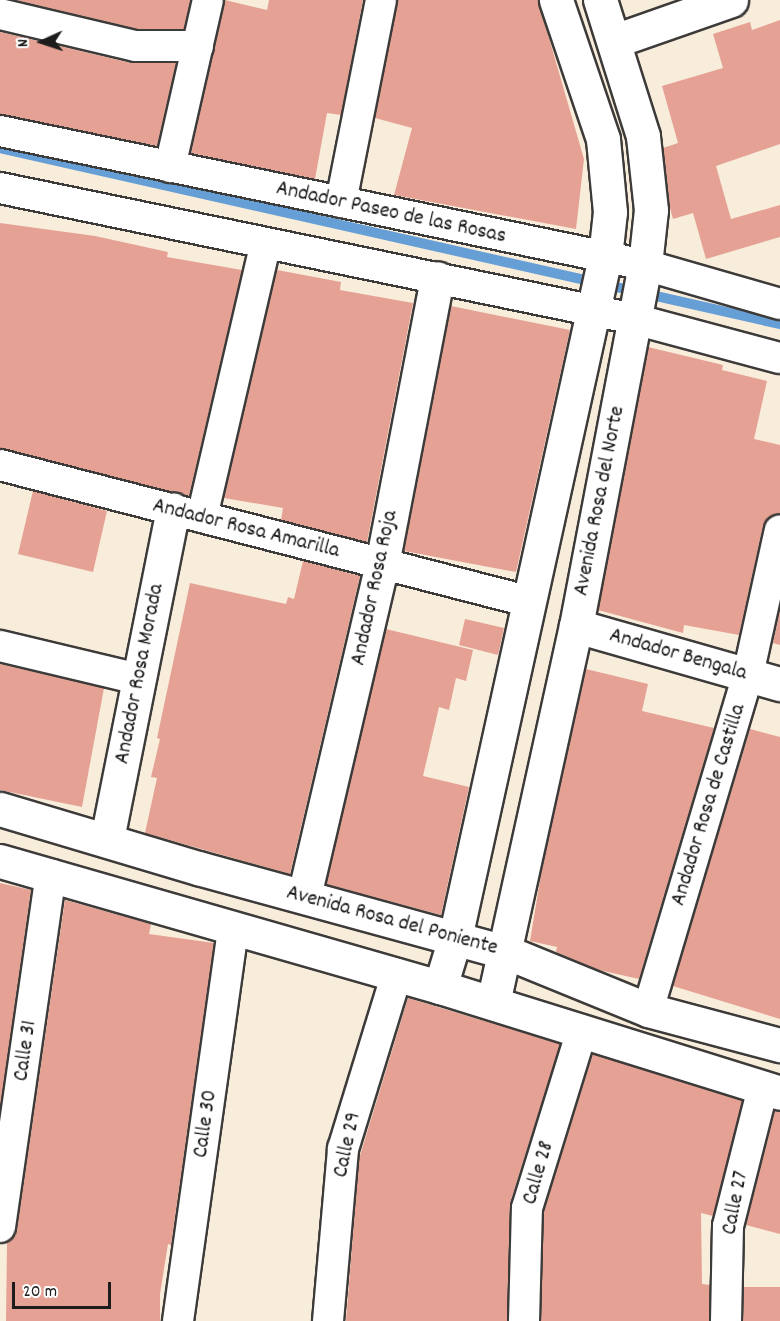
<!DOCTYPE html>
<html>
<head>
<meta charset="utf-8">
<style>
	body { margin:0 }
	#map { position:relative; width:780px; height:1321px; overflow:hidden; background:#f8ecdb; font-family:Dekko,sans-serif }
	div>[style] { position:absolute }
	.stream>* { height:10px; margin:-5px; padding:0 5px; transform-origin:5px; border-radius:5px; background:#669fd5 }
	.building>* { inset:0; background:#e5a294 }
	.roads { filter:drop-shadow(2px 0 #3d3b39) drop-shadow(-2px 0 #3d3b39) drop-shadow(0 2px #3d3b39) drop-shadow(0 -2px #3d3b39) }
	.pedestrian>* { height:30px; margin:-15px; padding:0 15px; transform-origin:15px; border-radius:15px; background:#fff }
	.minor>* { height:33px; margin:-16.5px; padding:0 16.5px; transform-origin:16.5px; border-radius:16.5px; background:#fff }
	.tertiary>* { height:33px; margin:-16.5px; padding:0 16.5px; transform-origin:16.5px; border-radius:16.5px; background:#fff }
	span { translate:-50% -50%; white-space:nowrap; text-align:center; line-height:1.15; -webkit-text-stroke:4.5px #fff; paint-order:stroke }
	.street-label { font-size:22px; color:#1c1c1c }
	.north { position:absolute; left:12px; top:12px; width:60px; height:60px; -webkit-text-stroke:4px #fff; paint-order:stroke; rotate:267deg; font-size:16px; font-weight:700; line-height:24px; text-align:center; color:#1c1c1c }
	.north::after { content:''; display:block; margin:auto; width:21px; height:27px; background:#1c1c1c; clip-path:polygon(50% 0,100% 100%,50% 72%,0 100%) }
	.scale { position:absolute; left:12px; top:1282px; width:99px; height:27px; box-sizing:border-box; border:3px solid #1c1c1c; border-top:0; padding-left:8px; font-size:18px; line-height:21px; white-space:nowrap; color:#1c1c1c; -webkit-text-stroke:4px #fff; paint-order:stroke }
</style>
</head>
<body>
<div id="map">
	<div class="stream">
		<div style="left:0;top:148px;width:800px;rotate:12.72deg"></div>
	</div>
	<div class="building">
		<div style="clip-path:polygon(16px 0,190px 0,184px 29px,137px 29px)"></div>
		<div style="clip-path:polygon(225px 0,267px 10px,269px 0,363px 0,341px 115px,327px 113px,315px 179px,191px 153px)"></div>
		<div style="clip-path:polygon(398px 0,538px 0,584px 159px,576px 229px,394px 195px,412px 128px,375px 118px)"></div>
		<div style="clip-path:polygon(780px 20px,780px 144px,716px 166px,731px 219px,780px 205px,780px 237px,706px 259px,693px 213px,673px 219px,670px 208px,663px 148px,678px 143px,662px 86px,723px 68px,713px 34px,750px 22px,752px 30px)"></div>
		<div style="clip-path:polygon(0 32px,131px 63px,176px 63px,157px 146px,0 114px)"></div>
		<div style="clip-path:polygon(0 223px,95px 236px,168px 252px,167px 257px,242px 270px,189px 496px,0 448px)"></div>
		<div style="clip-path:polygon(277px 270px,341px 282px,340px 290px,413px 303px,367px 542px,281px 520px,283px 508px,224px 498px)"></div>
		<div style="clip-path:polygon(451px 306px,570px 330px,516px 572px,404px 551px)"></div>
		<div style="clip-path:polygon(648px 347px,723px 365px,722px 370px,767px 381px,754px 439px,780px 445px,780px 513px,768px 518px,763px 526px,739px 635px,684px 625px,683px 633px,598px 610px)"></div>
		<div style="clip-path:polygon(33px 491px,107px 511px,93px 572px,18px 554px)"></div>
		<div style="clip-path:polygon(303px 561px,360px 576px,290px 874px,145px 833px,157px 778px,151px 777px,160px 739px,157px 738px,190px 583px,286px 604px,288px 597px,294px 599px)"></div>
		<div style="clip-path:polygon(780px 610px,780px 645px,773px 643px)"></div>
		<div style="clip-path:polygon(465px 619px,504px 628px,498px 655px,459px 645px)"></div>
		<div style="clip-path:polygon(386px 629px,473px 650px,466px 681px,456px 678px,449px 710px,439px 707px,423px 776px,469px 787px,441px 915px,326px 884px)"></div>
		<div style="clip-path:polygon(0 664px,104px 688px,82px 807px,0 790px)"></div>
		<div style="clip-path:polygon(586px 669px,648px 684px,642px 711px,714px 728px,639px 979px,599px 970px,556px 952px,557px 947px,530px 941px,542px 868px)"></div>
		<div style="clip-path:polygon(750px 729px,780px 737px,780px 1019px,673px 986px)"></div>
		<div style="clip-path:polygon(0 883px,31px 890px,0 1107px)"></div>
		<div style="clip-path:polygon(65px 900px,151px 924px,149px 934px,214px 943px,171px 1245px,168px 1244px,160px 1294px,160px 1321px,6px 1321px,7px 1243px,17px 1229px)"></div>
		<div style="clip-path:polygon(408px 998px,560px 1044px,510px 1203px,507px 1321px,346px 1321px,359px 1159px)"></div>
		<div style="clip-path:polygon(593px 1054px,742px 1101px,713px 1216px,701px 1213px,702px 1284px,710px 1285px,709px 1321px,541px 1321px,544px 1211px)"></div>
		<div style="clip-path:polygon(775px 1111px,780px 1111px,780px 1234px,746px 1225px)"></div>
		<div style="clip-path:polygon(744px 1287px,780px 1287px,780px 1321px,743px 1321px)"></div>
	</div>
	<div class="roads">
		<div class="pedestrian">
			<div style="left:0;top:14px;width:139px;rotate:13.3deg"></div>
			<div style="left:135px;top:46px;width:63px"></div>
			<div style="left:0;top:131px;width:659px;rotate:11.74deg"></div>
			<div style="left:645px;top:265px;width:141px;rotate:16.1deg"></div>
			<div style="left:170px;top:167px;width:171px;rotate:-77.2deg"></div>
			<div style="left:0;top:188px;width:647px;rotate:11.67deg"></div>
			<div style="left:634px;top:319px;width:151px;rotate:15deg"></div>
			<div style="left:341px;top:202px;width:206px;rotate:-78.8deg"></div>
			<div style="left:0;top:465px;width:544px;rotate:14.47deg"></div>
			<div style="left:202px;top:517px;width:281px;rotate:-76.9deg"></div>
			<div style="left:0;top:646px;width:143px;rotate:13.4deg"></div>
			<div style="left:648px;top:1010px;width:350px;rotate:-73.4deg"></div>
			<div style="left:748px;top:675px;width:148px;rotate:-77.6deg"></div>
			<div style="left:0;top:1227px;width:356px;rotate:-81.8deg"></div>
			<div style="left:178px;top:1321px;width:397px;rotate:-82deg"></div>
			<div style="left:328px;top:1321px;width:173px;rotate:-85deg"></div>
			<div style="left:343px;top:1149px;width:183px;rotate:-72.9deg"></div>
			<div style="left:524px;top:1321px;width:113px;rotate:-88.5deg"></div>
			<div style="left:527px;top:1208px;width:186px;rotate:-72.8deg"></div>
			<div style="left:726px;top:1321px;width:95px;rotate:-88.8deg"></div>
			<div style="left:728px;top:1226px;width:142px;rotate:-75.8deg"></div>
		</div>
		<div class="minor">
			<div style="left:614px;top:41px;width:124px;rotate:-19.3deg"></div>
			<div style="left:576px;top:626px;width:212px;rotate:15.9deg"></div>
			<div style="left:107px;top:839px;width:336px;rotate:-78.7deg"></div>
			<div style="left:304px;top:896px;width:341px;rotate:-76.8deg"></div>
			<div style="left:382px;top:564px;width:291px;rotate:-79.1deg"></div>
			<div style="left:440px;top:987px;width:51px;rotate:-73deg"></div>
			<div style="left:455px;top:938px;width:697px;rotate:-77.58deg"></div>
			<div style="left:605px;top:257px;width:45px;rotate:-83.7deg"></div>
			<div style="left:610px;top:212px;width:73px;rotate:-95.5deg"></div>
			<div style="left:603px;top:139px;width:147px;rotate:-108.7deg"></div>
			<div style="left:493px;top:1003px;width:386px;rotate:-77.6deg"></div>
			<div style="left:576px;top:626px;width:368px;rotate:-79.2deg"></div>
			<div style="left:645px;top:265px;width:55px;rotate:-83.8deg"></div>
			<div style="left:651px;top:210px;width:74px;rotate:-96.2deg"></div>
			<div style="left:643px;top:136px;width:143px;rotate:-107.5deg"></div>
		</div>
		<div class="tertiary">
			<div style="left:0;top:809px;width:207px;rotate:16.6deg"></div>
			<div style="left:198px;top:868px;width:319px;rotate:15.3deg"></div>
			<div style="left:506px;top:952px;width:153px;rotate:22.2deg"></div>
			<div style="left:648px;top:1010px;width:137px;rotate:14.9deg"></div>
			<div style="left:0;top:861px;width:458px;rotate:16deg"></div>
			<div style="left:440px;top:987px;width:356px;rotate:17.3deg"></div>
		</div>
	</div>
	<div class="street-label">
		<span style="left:391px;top:213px;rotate:12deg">Andador Paseo de las Rosas</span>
		<span style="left:600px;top:501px;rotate:-79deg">Avenida Rosa del Norte</span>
		<span style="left:246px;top:529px;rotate:14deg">Andador Rosa Amarilla</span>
		<span style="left:375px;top:588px;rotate:-78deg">Andador Rosa Roja</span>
		<span style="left:678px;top:655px;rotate:16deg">Andador Bengala</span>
		<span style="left:140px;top:674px;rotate:-79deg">Andador Rosa Morada</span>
		<span style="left:709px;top:805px;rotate:-73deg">Andador Rosa de Castilla</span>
		<span style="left:392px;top:921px;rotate:15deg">Avenida Rosa del Poniente</span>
		<span style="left:26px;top:1051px;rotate:-82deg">Calle 31</span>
		<span style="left:206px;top:1124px;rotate:-82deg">Calle 30</span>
		<span style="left:348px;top:1145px;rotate:-78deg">Calle 29</span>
		<span style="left:539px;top:1173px;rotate:-74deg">Calle 28</span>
		<span style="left:736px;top:1203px;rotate:-79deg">Calle 27</span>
	</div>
	<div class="north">N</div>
	<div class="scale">20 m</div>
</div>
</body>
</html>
